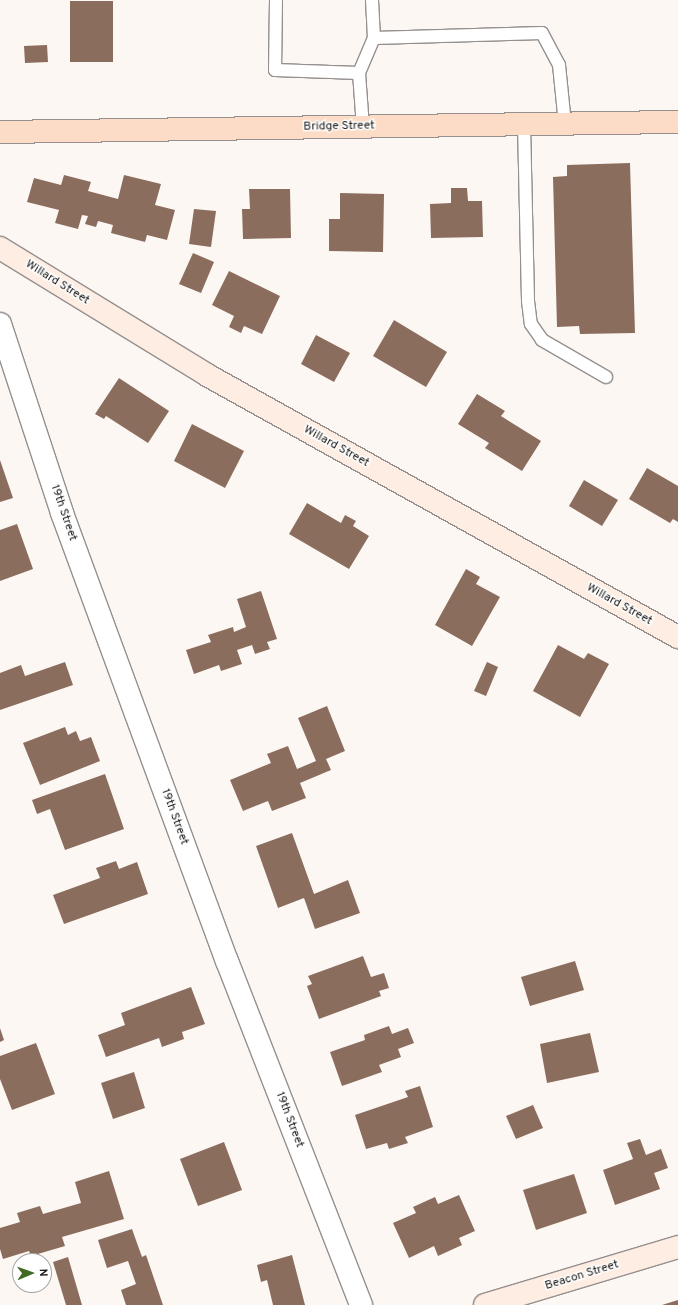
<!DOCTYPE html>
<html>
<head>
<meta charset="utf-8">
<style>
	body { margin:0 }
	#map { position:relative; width:678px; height:1305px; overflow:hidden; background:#fdf7f4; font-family:Overpass,sans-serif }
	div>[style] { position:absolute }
	.building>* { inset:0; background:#8b6d5d }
	.roads { filter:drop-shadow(1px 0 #95908e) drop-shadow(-1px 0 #95908e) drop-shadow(0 1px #95908e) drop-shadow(0 -1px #95908e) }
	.lane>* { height:12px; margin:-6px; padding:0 6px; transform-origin:6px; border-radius:6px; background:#fff }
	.street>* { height:22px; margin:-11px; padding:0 11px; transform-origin:11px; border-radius:11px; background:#fff }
	.secondary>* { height:22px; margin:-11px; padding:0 11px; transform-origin:11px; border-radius:11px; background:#feede2 }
	.primary>* { height:22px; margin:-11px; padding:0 11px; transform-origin:11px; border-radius:11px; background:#fcdcc6 }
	span { translate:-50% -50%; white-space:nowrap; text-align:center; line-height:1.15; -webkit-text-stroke:3px #fff; paint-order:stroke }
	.street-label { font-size:12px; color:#1d1b1a }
	.north { position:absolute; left:12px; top:1253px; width:40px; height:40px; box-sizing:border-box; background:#fff; border:1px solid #a5a4a3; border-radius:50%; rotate:88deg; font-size:11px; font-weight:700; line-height:16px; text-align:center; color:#1d1b1a }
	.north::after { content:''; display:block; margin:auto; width:14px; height:18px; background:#406924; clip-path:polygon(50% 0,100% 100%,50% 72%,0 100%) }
</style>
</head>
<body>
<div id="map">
	<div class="building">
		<div style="clip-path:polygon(70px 1px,113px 1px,113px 62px,70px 62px)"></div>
		<div style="clip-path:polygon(47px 45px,48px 62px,25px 63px,24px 46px)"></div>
		<div style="clip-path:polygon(630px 163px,635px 333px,580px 334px,579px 326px,557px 327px,553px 177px,567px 176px,567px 165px)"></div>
		<div style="clip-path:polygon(64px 175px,91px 182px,88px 191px,118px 199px,124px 175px,161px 184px,155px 205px,175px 210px,167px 240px,147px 235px,145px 242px,111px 233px,113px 225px,98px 221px,96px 227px,85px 224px,88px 216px,82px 215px,78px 229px,55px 223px,59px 210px,27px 202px,34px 178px,61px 185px)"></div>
		<div style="clip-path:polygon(451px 188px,467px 188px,468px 201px,482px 201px,483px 237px,431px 238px,430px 204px,451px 203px)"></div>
		<div style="clip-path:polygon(249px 189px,290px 189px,291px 238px,243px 239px,242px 209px,250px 209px)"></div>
		<div style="clip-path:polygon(340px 193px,384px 194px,383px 252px,329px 251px,329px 219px,340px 219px)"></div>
		<div style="clip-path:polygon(194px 209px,216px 211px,211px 247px,189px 244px)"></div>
		<div style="clip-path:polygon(193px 253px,214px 262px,201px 293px,179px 284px)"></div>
		<div style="clip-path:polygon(229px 271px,280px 296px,262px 334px,244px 326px,241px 333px,229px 327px,234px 316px,212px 305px)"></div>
		<div style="clip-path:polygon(394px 320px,447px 352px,426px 387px,373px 356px)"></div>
		<div style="clip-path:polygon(316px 335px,350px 353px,334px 382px,301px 364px)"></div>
		<div style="clip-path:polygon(119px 378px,169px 411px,148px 443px,106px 416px,104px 419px,95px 414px)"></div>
		<div style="clip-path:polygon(477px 394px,505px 411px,501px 416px,541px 441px,522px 471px,485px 448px,489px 443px,458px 424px)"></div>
		<div style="clip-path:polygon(192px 424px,244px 451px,225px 488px,174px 461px)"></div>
		<div style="clip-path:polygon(0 460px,13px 498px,0 502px)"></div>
		<div style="clip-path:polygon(647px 468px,678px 486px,678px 522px,673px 519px,670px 523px,629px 499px)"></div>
		<div style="clip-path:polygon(584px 480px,618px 500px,602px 526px,569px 506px)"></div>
		<div style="clip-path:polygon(307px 503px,341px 523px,345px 515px,356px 521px,353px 526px,369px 536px,349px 569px,289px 534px)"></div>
		<div style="clip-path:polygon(17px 524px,33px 569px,0 581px,0 530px)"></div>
		<div style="clip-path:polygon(466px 569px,480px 577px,476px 584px,500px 597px,472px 646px,435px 625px)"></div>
		<div style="clip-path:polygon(261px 591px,277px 639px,267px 642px,270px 649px,255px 654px,252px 645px,237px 650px,242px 664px,221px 671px,219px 665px,194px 674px,186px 650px,211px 642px,208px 635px,233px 627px,234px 632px,246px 627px,237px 599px)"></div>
		<div style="clip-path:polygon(558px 645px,584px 659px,588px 653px,609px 664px,580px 717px,533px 691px)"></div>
		<div style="clip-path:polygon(65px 662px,73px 685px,0 710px,0 673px,21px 665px,25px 676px)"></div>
		<div style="clip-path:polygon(487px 662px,498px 667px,486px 696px,474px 691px)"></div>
		<div style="clip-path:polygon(327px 706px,345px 751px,326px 759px,331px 770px,300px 783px,306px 798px,272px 811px,268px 801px,243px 811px,230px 780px,271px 763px,267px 754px,288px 746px,297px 769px,316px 761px,298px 718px)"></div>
		<div style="clip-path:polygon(65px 727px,68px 735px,76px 731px,80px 741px,91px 737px,100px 761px,40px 785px,23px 743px)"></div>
		<div style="clip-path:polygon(105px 774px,124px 829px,65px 850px,50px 809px,37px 814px,32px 800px)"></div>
		<div style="clip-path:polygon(292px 833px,314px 894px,348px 880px,360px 913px,315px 929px,304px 898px,278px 908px,256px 846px)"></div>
		<div style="clip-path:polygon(116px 861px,119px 869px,137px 862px,148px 894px,64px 924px,53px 895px,100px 878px,96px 868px)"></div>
		<div style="clip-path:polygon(363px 956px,371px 977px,384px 973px,389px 988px,379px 991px,381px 996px,319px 1019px,307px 986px,312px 984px,308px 976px)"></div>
		<div style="clip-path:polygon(575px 961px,584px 990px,530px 1006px,521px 977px)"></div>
		<div style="clip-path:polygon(191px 987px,205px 1024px,182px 1032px,184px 1039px,162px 1047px,159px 1038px,106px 1057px,98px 1035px,125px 1025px,121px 1013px)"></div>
		<div style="clip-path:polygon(389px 1026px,392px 1034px,408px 1028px,414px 1043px,398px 1049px,401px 1057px,379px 1065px,382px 1072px,342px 1086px,330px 1052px,365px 1040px,364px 1035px)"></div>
		<div style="clip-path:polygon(0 1028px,4px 1040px,0 1042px)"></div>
		<div style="clip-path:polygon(590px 1033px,599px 1072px,547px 1083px,540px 1044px)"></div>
		<div style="clip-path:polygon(36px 1043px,55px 1094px,12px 1110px,0 1079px,0 1056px)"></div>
		<div style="clip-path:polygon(134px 1072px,145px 1108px,113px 1119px,101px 1083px)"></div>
		<div style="clip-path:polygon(420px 1086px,433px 1127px,405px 1137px,408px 1143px,389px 1149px,387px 1143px,366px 1149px,355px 1115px,408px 1097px,405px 1091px)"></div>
		<div style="clip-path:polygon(533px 1105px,543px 1128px,516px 1139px,506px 1116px)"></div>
		<div style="clip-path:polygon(640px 1139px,646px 1155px,661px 1149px,668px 1168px,654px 1173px,660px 1189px,615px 1205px,603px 1170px,633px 1159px,627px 1143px)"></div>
		<div style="clip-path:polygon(224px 1142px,242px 1190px,198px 1206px,180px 1159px)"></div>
		<div style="clip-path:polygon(109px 1171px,124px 1219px,62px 1237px,65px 1246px,31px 1256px,29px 1251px,3px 1259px,0 1249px,0 1228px,20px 1222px,17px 1213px,40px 1206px,43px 1214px,81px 1203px,75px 1182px)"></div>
		<div style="clip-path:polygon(574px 1174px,587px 1213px,536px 1230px,523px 1190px)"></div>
		<div style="clip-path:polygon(459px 1195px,475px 1231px,459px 1238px,462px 1245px,438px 1256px,434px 1246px,409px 1258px,393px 1223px,416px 1213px,413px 1207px,435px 1197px,438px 1204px)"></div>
		<div style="clip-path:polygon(132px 1229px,142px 1257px,146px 1255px,163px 1305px,126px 1305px,121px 1290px,136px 1284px,128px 1261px,107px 1268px,98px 1240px)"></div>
		<div style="clip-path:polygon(292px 1255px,305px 1305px,273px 1305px,267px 1280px,261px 1282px,257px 1265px)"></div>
		<div style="clip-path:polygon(68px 1257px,82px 1305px,66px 1305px,53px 1262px)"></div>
		<div style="clip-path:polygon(678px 1300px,678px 1305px,662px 1305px)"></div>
	</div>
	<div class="roads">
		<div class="lane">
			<div style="left:276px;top:0;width:70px;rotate:90.8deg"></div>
			<div style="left:275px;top:70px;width:84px;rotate:2deg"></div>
			<div style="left:359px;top:73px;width:54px;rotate:85.8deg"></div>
			<div style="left:372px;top:0;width:38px;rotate:87deg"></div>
			<div style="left:374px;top:38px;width:168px;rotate:-1.7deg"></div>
			<div style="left:542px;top:33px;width:36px;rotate:62deg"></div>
			<div style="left:559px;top:65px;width:59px;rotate:84.2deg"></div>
			<div style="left:359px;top:73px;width:38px;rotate:-67deg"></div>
			<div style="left:524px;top:124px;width:177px;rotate:88.7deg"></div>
			<div style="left:528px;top:301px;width:23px;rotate:83deg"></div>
			<div style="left:531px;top:324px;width:19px;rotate:55deg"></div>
			<div style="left:542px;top:340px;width:74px;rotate:30deg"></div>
		</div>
		<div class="street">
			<div style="left:0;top:324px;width:199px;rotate:71.8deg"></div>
			<div style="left:62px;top:513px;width:477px;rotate:69.8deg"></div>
			<div style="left:227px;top:961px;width:369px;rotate:68.7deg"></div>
		</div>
		<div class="secondary">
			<div style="left:0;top:248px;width:243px;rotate:31.5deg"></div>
			<div style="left:207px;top:375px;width:539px;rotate:29.09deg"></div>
			<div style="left:485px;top:1305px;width:202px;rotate:-16.7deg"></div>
		</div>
		<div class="primary">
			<div style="left:0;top:132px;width:678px;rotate:-0.85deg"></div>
		</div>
	</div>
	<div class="street-label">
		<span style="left:339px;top:127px;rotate:-1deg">Bridge Street</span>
		<span style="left:57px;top:283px;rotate:32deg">Willard Street</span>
		<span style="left:336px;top:447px;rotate:29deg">Willard Street</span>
		<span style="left:63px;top:513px;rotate:71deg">19th Street</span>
		<span style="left:619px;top:605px;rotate:29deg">Willard Street</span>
		<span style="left:174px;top:817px;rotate:70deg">19th Street</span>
		<span style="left:289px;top:1120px;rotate:69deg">19th Street</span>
		<span style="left:582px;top:1276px;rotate:-17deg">Beacon Street</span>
	</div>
	<div class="north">N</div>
</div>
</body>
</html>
